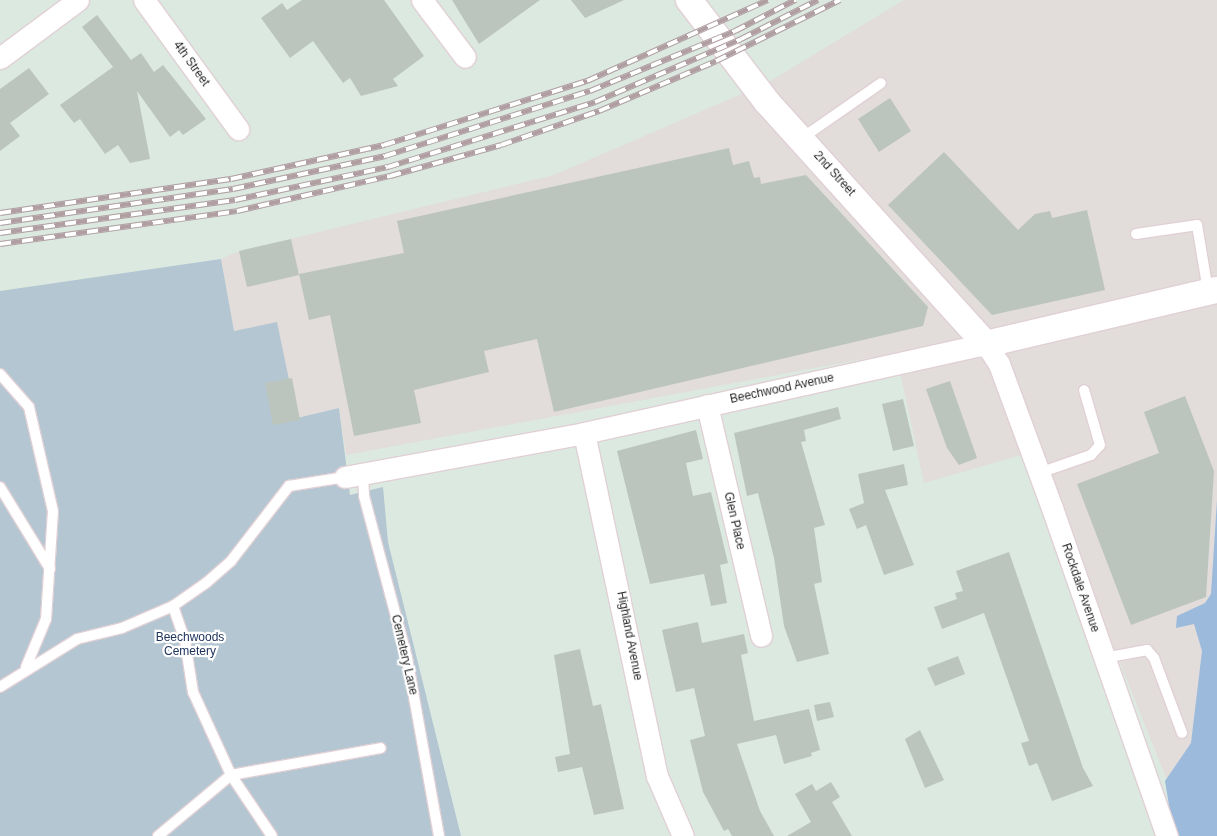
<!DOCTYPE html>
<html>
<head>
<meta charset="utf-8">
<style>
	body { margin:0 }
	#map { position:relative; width:1217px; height:836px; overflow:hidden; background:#dbe9e1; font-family:Helvetica,sans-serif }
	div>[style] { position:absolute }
	.industrial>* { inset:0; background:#e2dcdb }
	.green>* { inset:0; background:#9cbadb }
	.cemetery>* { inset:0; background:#b4c6d1 }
	.building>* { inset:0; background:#bbc5be }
	.roads { filter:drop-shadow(1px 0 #e0d0d5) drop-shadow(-1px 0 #e0d0d5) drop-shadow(0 1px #e0d0d5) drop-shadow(0 -1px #e0d0d5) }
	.service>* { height:10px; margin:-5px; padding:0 5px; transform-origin:5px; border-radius:5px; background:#fff }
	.minor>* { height:21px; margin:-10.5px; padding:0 10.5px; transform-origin:10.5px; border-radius:10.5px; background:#fff }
	.tertiary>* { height:26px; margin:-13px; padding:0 13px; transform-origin:13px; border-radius:13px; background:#fff }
	.rail>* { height:5.5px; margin-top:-2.75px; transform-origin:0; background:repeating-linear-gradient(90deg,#fff 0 11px,#b19ea3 0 22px); box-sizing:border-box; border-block:1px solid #b19ea3 }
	span { translate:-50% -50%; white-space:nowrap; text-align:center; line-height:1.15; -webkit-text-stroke:4.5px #fff; paint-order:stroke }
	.street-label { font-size:12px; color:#282828 }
	.park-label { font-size:12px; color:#20355d }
</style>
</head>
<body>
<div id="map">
	<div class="industrial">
		<div style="clip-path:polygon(904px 0,1217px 0,1217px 747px,1169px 785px,1035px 451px,924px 483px,896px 353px,346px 455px,339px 408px,297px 418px,234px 331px,221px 259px,237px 252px,554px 175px,767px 83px)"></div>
	</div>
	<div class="green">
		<div style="clip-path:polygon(1217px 500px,1217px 836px,1174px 836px,1165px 781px,1191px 743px,1202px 651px,1194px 624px,1176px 628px,1177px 616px,1205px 603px,1211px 594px)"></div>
	</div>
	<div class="cemetery">
		<div style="clip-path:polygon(221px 259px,234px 331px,277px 322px,297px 418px,339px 408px,350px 495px,383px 487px,388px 542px,461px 836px,0 836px,0 291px)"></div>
	</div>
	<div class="building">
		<div style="clip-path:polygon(302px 0,384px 0,424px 56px,393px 79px,398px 86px,361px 96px,350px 78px,343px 83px,313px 41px,290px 58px,261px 18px,282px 3px,287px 10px)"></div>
		<div style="clip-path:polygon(452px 0,540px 0,479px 44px)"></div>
		<div style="clip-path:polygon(571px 0,624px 0,585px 18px)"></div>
		<div style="clip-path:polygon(97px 15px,131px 60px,141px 53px,154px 72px,163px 65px,206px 119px,183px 135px,179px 130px,170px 137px,137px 91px,150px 159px,130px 163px,118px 145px,105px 154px,80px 119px,74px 123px,60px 105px,113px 67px,82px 27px)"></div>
		<div style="clip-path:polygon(29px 68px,49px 94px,10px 123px,20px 136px,0 151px,0 89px)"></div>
		<div style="clip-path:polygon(890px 98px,911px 131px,879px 152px,858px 119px)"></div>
		<div style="clip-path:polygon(729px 148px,733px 165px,749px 161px,754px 178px,760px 177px,761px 184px,806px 175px,928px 307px,923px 326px,554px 412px,537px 339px,484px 351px,489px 372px,414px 390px,421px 423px,354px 436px,330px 315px,309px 320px,299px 274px,404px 253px,397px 221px)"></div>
		<div style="clip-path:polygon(944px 152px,1018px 230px,1035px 214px,1050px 211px,1052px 218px,1087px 210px,1105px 290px,992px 315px,888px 205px)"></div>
		<div style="clip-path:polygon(291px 239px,299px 275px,247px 287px,239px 251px)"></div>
		<div style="clip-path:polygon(292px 378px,300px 420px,273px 425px,265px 383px)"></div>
		<div style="clip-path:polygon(950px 381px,977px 458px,959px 465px,947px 448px,926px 389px)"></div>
		<div style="clip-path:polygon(1185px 396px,1214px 471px,1206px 597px,1131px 625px,1077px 484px,1159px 453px,1144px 412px)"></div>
		<div style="clip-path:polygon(903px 399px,914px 446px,893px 451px,882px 404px)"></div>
		<div style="clip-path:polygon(838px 407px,841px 419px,804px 430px,806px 441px,801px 442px,825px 525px,814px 528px,822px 582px,814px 584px,829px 654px,797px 662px,784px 626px,774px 558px,758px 493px,747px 496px,734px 433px)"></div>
		<div style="clip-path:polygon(696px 430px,703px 459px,686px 463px,693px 496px,711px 492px,728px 563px,720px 565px,727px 603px,711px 606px,704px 574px,650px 584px,617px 451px)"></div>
		<div style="clip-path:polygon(904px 464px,908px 485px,885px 490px,914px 565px,884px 575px,866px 525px,857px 529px,849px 509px,864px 503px,858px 474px)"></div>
		<div style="clip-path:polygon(1009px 552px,1083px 768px,1093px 786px,1052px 801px,1037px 763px,1029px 766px,1021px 743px,1029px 741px,984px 613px,942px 629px,934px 607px,957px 599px,955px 593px,963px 591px,956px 571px)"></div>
		<div style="clip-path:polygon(698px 622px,702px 643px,744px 634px,748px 653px,741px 655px,754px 721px,809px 709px,820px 750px,811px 753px,812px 756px,784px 764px,776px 735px,737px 744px,760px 811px,774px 836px,732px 836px,728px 829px,724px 831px,703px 792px,690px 740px,705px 736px,694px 688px,676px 692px,662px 630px)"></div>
		<div style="clip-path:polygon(580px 649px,593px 706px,601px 704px,624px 809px,594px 815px,582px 767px,558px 772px,555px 757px,570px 754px,554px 655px)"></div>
		<div style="clip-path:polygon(958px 656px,965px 674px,935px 686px,927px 668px)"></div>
		<div style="clip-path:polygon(830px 702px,834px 717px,817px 721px,814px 705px)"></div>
		<div style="clip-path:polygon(920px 730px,944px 780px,925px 788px,905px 739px)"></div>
		<div style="clip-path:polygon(831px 782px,840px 797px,832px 802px,852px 836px,787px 836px,811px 822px,795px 794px,812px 784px,816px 791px)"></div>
	</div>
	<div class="roads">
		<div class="service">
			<div style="left:802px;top:138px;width:96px;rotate:-34.8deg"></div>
			<div style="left:1136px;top:234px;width:62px;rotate:-8.4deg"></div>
			<div style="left:1197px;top:225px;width:67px;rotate:80.5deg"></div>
			<div style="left:0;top:374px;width:44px;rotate:48.7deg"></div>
			<div style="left:29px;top:407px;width:107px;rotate:77deg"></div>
			<div style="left:53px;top:511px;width:108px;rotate:93.7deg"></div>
			<div style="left:46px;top:619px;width:52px;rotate:112.6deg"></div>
			<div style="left:1039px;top:473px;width:55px;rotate:-19.1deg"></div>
			<div style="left:1091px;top:455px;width:13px;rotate:-48deg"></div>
			<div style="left:1100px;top:445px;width:57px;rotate:-106.2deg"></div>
			<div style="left:363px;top:475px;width:21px;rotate:87deg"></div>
			<div style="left:364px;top:496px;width:168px;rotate:75.1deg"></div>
			<div style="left:407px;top:658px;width:181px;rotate:79.8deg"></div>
			<div style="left:0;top:487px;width:96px;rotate:58.6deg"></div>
			<div style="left:173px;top:606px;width:37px;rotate:71deg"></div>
			<div style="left:185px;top:641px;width:52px;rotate:81.1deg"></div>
			<div style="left:193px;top:692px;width:91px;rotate:65.4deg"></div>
			<div style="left:231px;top:775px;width:73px;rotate:56.1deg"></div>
			<div style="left:1104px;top:658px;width:44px;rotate:-10.5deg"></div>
			<div style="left:1147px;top:650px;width:11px;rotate:49deg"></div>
			<div style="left:1154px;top:658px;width:80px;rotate:69.5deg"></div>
			<div style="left:0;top:687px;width:91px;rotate:-31.9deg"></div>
			<div style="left:77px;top:639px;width:46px;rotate:-13.7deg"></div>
			<div style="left:122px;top:628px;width:56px;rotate:-23.3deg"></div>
			<div style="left:173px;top:606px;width:40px;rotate:-34.9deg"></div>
			<div style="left:206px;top:583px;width:33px;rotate:-41deg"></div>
			<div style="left:231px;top:561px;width:95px;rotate:-52.3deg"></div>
			<div style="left:289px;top:486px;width:57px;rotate:-9.1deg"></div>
			<div style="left:158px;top:836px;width:95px;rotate:-39.9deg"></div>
			<div style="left:231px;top:775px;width:152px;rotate:-10.2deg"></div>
		</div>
		<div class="minor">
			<div style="left:144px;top:0;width:160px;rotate:53.9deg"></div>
			<div style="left:422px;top:0;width:71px;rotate:53deg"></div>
			<div style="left:0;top:58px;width:97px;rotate:-36.6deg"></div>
			<div style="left:707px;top:405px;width:237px;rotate:76.8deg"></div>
			<div style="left:584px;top:433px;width:351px;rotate:78deg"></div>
			<div style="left:657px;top:776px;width:65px;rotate:66.6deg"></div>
			<div style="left:345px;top:477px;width:243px;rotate:-10.4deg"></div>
			<div style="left:584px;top:433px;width:412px;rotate:-12.5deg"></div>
			<div style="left:986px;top:344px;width:24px;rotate:57deg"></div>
			<div style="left:999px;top:364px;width:153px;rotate:69.8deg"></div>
			<div style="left:1052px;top:508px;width:348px;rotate:70.7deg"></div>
		</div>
		<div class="tertiary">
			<div style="left:689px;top:0;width:128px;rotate:52.6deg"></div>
			<div style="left:767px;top:102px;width:326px;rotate:47.9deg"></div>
			<div style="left:986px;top:344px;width:237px;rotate:-13.2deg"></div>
		</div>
	</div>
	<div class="rail">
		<div style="left:0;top:213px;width:233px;rotate:-8.4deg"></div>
		<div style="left:231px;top:179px;width:157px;rotate:-12.5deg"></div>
		<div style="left:384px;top:145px;width:213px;rotate:-17.5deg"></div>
		<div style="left:587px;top:81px;width:198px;rotate:-24.1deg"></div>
		<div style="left:0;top:223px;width:235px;rotate:-8.3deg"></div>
		<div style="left:233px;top:189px;width:156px;rotate:-12.2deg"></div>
		<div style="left:385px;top:156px;width:215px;rotate:-17.6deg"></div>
		<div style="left:590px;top:91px;width:157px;rotate:-22.5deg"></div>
		<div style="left:735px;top:31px;width:68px;rotate:-27.3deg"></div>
		<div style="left:0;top:233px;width:237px;rotate:-8deg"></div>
		<div style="left:235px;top:200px;width:157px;rotate:-12.2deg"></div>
		<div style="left:388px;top:167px;width:217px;rotate:-17.4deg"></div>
		<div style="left:595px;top:102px;width:159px;rotate:-23.3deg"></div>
		<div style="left:741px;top:39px;width:86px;rotate:-26.9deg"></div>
		<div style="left:0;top:244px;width:239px;rotate:-7.9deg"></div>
		<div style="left:237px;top:211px;width:157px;rotate:-12.9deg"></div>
		<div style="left:390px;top:176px;width:115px;rotate:-15.6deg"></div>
		<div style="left:501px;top:145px;width:104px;rotate:-19.1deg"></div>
		<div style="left:599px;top:111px;width:127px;rotate:-23.1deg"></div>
		<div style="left:716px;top:61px;width:138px;rotate:-26.2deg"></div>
	</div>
	<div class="street-label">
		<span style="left:191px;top:64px;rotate:54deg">4th Street</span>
		<span style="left:834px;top:174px;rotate:48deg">2nd Street</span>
		<span style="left:782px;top:389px;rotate:-12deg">Beechwood Avenue</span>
		<span style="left:734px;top:521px;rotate:77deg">Glen Place</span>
		<span style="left:1080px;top:588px;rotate:71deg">Rockdale Avenue</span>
		<span style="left:629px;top:636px;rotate:79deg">Highland Avenue</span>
		<span style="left:404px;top:655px;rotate:77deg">Cemetery Lane</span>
	</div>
	<div class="park-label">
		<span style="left:190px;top:645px">Beechwoods<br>Cemetery</span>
	</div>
</div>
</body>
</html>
